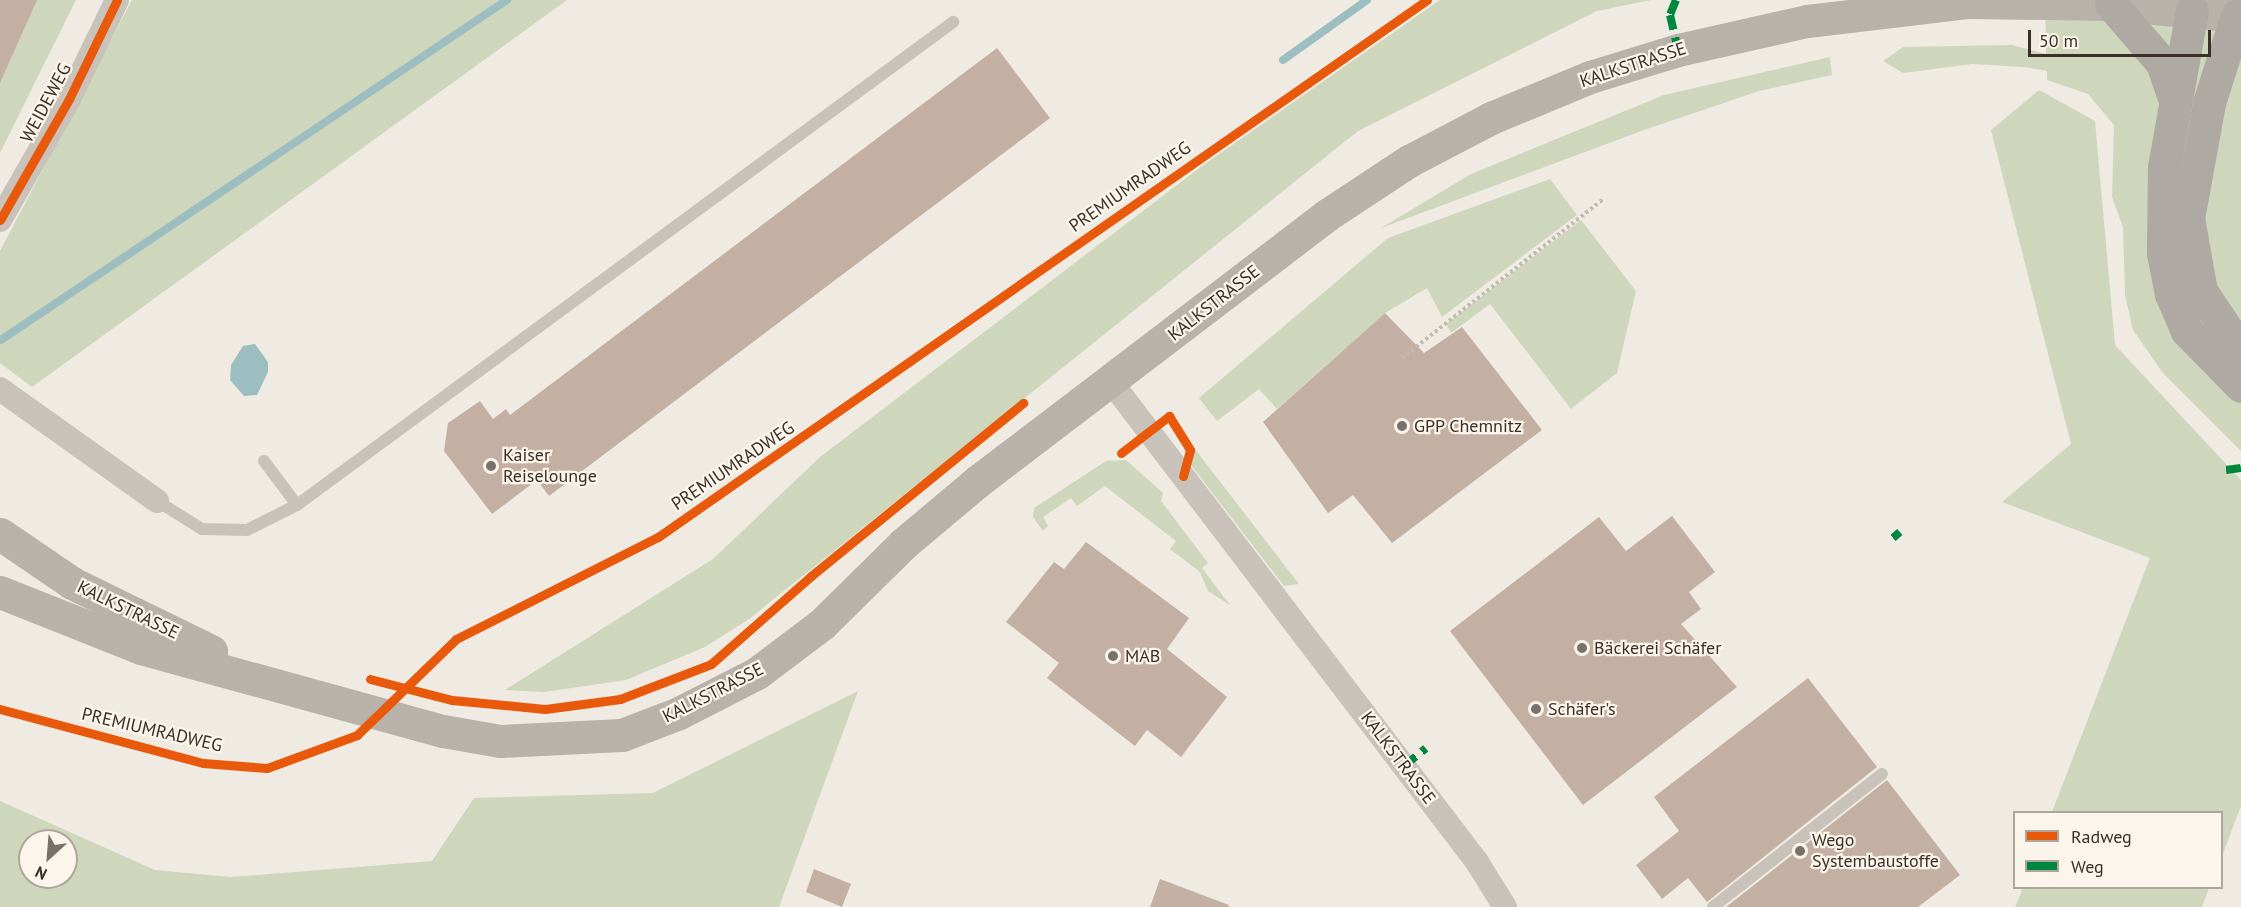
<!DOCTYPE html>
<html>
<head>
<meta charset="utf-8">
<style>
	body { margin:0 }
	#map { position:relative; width:2241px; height:907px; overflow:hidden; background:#efebe3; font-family:"PT Sans",sans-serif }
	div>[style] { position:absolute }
	.green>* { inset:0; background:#ced6bc }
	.water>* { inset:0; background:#9dbec1 }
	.stream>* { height:8px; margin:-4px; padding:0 4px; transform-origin:4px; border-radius:4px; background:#9dbec1 }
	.building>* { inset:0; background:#c4b0a3 }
	.path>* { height:4px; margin-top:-2px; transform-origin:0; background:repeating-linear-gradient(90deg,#c1bbb3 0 3px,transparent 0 6px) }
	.lane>* { height:12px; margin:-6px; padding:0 6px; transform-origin:6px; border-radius:6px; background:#c8c2bb }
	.street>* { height:24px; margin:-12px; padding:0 12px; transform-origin:12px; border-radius:12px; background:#c8c2bb }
	.secondary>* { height:33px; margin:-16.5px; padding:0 16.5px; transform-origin:16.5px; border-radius:16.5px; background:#b9b2ab }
	.highway>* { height:33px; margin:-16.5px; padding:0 16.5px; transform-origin:16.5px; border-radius:16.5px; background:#aea9a2 }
	.quiet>* { height:8px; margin-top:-4px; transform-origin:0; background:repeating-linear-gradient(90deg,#00873e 0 15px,transparent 0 23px) }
	.cycleway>* { height:9px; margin:-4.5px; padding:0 4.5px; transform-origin:4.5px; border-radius:4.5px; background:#e8590c }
	.dots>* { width:16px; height:16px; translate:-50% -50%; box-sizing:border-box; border:3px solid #fbf5eb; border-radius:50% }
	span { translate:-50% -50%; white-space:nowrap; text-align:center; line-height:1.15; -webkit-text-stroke:4.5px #fbf5eb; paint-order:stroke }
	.street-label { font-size:18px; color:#3a3029 }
	.poi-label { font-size:18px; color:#3a3029 }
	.left { translate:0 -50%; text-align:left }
	.legend { position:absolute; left:2013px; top:811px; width:210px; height:78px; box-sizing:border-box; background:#fbf5eb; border:2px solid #aea69d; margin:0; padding:8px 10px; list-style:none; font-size:18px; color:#3a3029 }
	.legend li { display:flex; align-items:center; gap:12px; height:30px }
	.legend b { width:30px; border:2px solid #aea69d }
	.north { position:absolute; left:18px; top:829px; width:60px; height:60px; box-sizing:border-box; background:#fbf5eb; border:2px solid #aea69d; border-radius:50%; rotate:206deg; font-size:16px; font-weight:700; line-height:24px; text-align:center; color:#3a3029 }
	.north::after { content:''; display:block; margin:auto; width:21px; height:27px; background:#79716a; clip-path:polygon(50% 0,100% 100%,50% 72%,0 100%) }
	.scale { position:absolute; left:2028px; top:30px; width:183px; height:27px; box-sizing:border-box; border:3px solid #3a3029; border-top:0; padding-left:8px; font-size:18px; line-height:21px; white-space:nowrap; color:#3a3029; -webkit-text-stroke:4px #fbf5eb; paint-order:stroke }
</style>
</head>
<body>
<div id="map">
	<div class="green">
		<div style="clip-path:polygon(0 0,76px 0,0 153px)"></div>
		<div style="clip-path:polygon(132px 0,567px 0,32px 387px,0 363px,0 251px)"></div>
		<div style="clip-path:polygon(1440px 0,1651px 0,1597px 11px,1358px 131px,749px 619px,705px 647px,626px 680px,544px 692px,505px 690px,713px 559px,820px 457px,1202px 166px)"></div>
		<div style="clip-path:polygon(2045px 0,2241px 0,2241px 451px,2163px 373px,2133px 330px,2125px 295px,2123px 227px,2112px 197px,2114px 125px,2088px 94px,2047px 80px,2047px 71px,2024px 67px,1972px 64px,1903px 73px,1883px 61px,1903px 47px,2012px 45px,2046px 54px)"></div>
		<div style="clip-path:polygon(1830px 57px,1832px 75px,1759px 91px,1644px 130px,1381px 228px,1471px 174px,1664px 95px)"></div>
		<div style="clip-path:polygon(2039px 90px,2095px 121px,2115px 345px,2241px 480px,2241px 806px,2222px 856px,2222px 812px,2052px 812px,2150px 558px,2002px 502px,2071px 444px,1991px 130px)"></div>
		<div style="clip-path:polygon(1550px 179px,1577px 215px,1442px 317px,1427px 288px,1385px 313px,1277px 409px,1259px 389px,1217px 421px,1199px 398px,1388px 238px)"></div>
		<div style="clip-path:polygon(1581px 220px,1636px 291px,1617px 373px,1571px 409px,1490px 304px,1451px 333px,1446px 324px)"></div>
		<div style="clip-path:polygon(1194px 448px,1299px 584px,1284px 586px,1191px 465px)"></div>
		<div style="clip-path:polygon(1126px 460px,1163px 493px,1161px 501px,1208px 563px,1202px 568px,1230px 605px,1208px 591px,1200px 572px,1170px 549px,1176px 541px,1105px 486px,1077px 506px,1071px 498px,1043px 517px,1048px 526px,1043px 531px,1033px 517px,1034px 508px,1106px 461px)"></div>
		<div style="clip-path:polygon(evenodd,858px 691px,779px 907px,0 907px,0 801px,155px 870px,231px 877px,432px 861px,474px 798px,653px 793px,858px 691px,30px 841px,66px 841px,66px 877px,30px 877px,30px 841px)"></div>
		<div style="clip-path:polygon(2023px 888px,2209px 888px,2202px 907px,2015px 907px)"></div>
	</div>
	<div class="water">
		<div style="clip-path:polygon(255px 344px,268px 362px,268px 372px,257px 395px,244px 396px,230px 380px,231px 365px,243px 346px)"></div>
	</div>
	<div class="stream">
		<div style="left:1283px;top:60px;width:103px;rotate:-35.5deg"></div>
		<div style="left:1px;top:340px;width:610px;rotate:-33.9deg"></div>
	</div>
	<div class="building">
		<div style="clip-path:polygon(0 0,37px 0,0 83px)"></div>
		<div style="clip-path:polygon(997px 48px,1050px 118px,549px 496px,537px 480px,492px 514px,444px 451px,448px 423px,480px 401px,493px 419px,506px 409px,510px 415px)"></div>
		<div style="clip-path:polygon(1385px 313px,1424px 353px,1462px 327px,1542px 430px,1392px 543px,1353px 495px,1328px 513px,1263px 422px)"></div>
		<div style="clip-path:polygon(1672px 516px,1715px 572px,1689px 592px,1701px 609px,1681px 624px,1737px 687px,1583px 805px,1450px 631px,1599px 517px,1626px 551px)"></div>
		<div style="clip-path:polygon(1086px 542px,1189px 618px,1167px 649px,1227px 697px,1181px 757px,1147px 730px,1135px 746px,1047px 678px,1059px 663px,1006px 622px,1054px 562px,1064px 569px)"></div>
		<div style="clip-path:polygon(1808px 678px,1877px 767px,1707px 902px,1688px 878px,1662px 899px,1636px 865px,1679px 831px,1654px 797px)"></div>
		<div style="clip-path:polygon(1887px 780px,1960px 875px,1918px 907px,1726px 907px)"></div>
		<div style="clip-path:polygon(814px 869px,851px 884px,842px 907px,806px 892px)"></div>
		<div style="clip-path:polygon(1160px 879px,1229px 905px,1228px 907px,1150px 907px)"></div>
	</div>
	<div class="path">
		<div style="left:1402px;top:358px;width:256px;rotate:-38.3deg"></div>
	</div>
	<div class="lane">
		<div style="left:264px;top:461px;width:55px;rotate:53.1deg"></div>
		<div style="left:157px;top:501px;width:53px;rotate:31.9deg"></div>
		<div style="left:202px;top:529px;width:45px;rotate:1.3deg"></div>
		<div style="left:247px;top:530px;width:56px;rotate:-26.6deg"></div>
		<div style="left:297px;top:505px;width:815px;rotate:-36.36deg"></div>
		<div style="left:1713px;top:907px;width:215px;rotate:-38.2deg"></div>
	</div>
	<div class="street">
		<div style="left:0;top:220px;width:139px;rotate:-60.3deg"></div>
		<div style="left:69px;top:99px;width:110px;rotate:-64.1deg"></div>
		<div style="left:1112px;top:383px;width:602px;rotate:52.69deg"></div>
		<div style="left:1477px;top:862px;width:53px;rotate:58.1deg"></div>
		<div style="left:0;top:389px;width:193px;rotate:35.5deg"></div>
	</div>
	<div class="secondary">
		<div style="left:0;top:534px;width:87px;rotate:34.2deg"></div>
		<div style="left:72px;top:583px;width:155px;rotate:26.1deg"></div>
		<div style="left:0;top:592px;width:152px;rotate:21.7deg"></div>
		<div style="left:141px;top:648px;width:313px;rotate:15.4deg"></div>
		<div style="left:443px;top:731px;width:58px;rotate:10deg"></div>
		<div style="left:500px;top:741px;width:122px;rotate:-2.8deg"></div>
		<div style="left:622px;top:735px;width:61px;rotate:-21.1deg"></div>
		<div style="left:679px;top:713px;width:88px;rotate:-27.1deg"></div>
		<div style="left:757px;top:673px;width:81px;rotate:-37deg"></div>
		<div style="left:822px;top:624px;width:114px;rotate:-44.6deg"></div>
		<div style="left:903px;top:544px;width:98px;rotate:-40deg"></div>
		<div style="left:978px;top:481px;width:439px;rotate:-37.3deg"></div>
		<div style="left:1327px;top:215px;width:98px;rotate:-33.4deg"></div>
		<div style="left:1409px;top:161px;width:93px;rotate:-27.7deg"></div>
		<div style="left:1491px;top:118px;width:107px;rotate:-22.5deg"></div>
		<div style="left:1590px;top:77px;width:92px;rotate:-17.1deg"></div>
		<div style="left:1678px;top:50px;width:132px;rotate:-12.7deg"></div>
		<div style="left:1807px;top:21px;width:163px;rotate:-6.7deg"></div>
		<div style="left:1969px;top:2px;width:142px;rotate:0.8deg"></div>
		<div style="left:2111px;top:4px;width:131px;rotate:5.3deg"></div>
	</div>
	<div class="highway">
		<div style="left:2111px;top:4px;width:78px;rotate:49.2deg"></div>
		<div style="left:2162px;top:63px;width:34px;rotate:71deg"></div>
		<div style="left:2192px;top:10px;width:159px;rotate:100.1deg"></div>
		<div style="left:2164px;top:167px;width:86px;rotate:90.7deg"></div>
		<div style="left:2163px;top:253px;width:42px;rotate:79deg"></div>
		<div style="left:2171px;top:294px;width:40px;rotate:66.6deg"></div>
		<div style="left:2187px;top:331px;width:77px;rotate:45.5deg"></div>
		<div style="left:2237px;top:15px;width:92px;rotate:107.7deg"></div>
		<div style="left:2209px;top:103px;width:117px;rotate:100.3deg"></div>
		<div style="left:2188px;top:218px;width:74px;rotate:79.9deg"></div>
		<div style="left:2201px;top:291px;width:72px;rotate:56.3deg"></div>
	</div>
	<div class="quiet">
		<div style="left:1676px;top:0;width:16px;rotate:112deg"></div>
		<div style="left:1670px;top:15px;width:36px;rotate:77deg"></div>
		<div style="left:2226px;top:470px;width:15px;rotate:-8deg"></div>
		<div style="left:1893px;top:538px;width:9px;rotate:-41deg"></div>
		<div style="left:1404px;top:766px;width:28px;rotate:-39deg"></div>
	</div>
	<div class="cycleway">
		<div style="left:0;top:220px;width:139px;rotate:-60.3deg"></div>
		<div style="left:69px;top:99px;width:110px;rotate:-64.1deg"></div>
		<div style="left:1121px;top:453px;width:61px;rotate:-37.6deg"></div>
		<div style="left:1169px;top:416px;width:40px;rotate:58deg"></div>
		<div style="left:1190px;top:450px;width:27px;rotate:105deg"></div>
		<div style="left:370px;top:679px;width:85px;rotate:14.4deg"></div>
		<div style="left:452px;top:700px;width:93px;rotate:5.5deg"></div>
		<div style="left:545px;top:709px;width:76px;rotate:-7.6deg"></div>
		<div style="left:620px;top:699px;width:97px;rotate:-21deg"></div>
		<div style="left:711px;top:664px;width:133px;rotate:-41.3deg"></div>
		<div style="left:811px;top:576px;width:274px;rotate:-39.2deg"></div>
		<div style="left:0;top:709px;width:210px;rotate:14.9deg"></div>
		<div style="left:203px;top:763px;width:64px;rotate:4.5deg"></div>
		<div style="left:267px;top:768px;width:96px;rotate:-20.1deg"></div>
		<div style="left:357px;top:735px;width:138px;rotate:-44.1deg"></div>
		<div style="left:456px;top:639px;width:226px;rotate:-26.8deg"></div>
		<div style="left:658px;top:537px;width:938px;rotate:-34.93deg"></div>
	</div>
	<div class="dots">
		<div style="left:1402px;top:426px;background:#79716a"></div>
		<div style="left:491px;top:466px;background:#79716a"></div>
		<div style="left:1582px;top:648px;background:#79716a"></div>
		<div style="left:1113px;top:656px;background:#79716a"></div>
		<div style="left:1536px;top:709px;background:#79716a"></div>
		<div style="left:1800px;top:851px;background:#79716a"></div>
	</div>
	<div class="street-label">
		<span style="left:1633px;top:65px;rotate:-18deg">KALKSTRASSE</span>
		<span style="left:46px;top:103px;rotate:-62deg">WEIDEWEG</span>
		<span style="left:1130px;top:187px;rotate:-35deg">PREMIUMRADWEG</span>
		<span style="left:1214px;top:303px;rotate:-38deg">KALKSTRASSE</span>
		<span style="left:733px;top:466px;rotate:-34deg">PREMIUMRADWEG</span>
		<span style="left:128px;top:610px;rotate:26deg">KALKSTRASSE</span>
		<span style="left:713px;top:693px;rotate:-27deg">KALKSTRASSE</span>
		<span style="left:152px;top:730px;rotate:13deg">PREMIUMRADWEG</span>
		<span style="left:1398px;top:758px;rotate:53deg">KALKSTRASSE</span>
	</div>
	<div class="poi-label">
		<span class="left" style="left:1414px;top:426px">GPP Chemnitz</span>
		<span class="left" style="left:503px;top:466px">Kaiser<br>Reiselounge</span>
		<span class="left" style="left:1594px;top:648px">Bäckerei Schäfer</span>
		<span class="left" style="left:1125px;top:656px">MAB</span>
		<span class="left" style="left:1548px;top:709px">Schäfer's</span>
		<span class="left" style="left:1812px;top:851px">Wego<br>Systembaustoffe</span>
	</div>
	<ul class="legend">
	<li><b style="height:8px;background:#e8590c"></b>Radweg</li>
	<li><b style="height:8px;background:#00873e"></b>Weg</li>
	</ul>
	<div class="north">N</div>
	<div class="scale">50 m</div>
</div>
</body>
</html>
